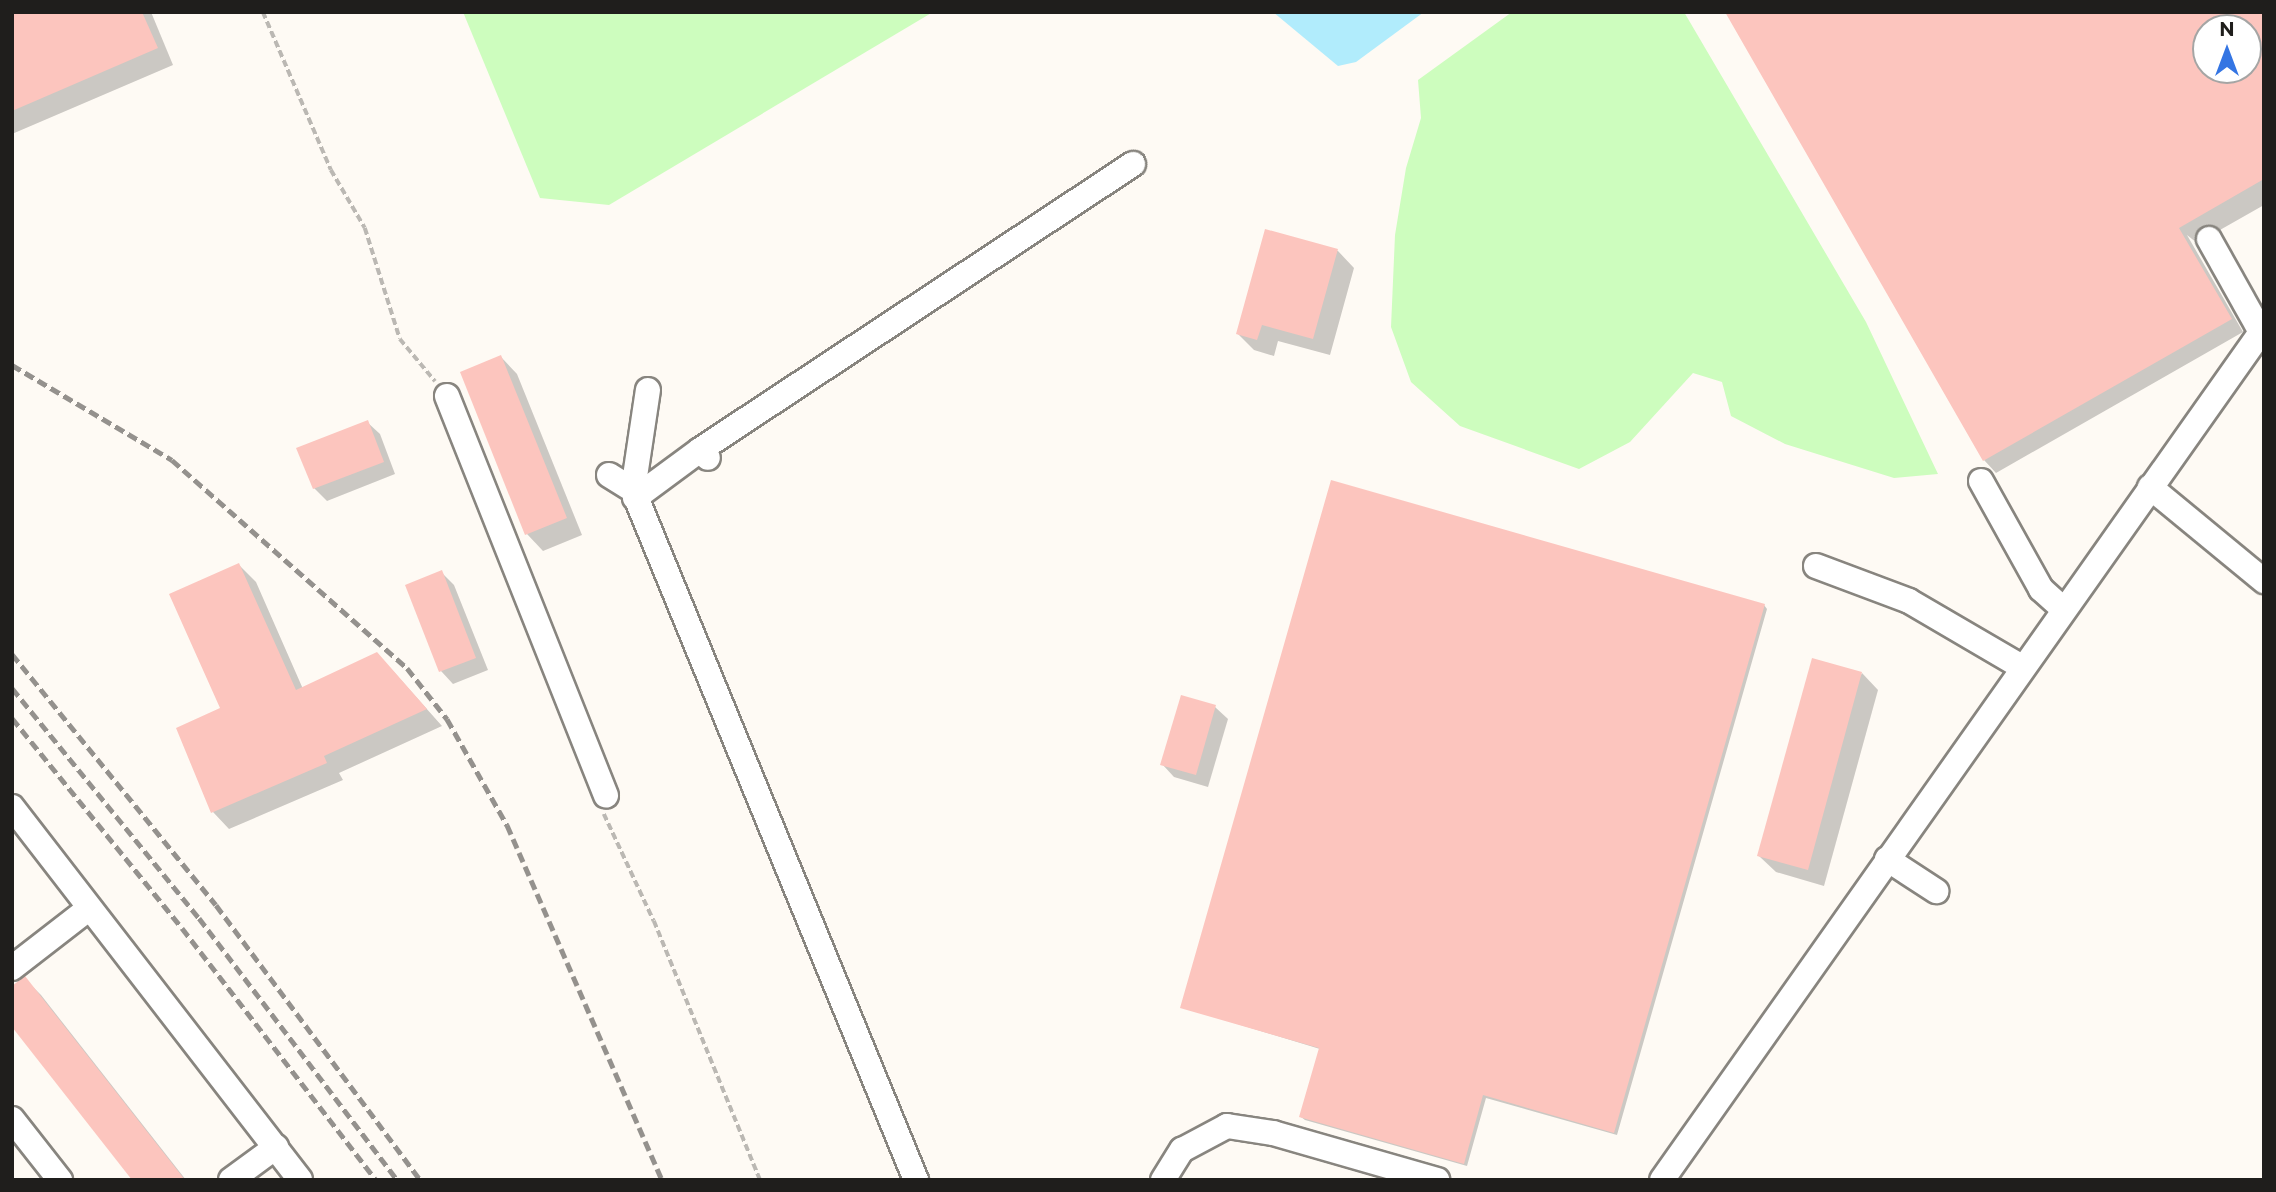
<!DOCTYPE html>
<html>
<head>
<meta charset="utf-8">
<style>
	body { margin:0 }
	#map { position:relative; width:2276px; height:1192px; overflow:hidden; background:#fefaf4; font-family:Montserrat,sans-serif }
	div>[style] { position:absolute }
	.green>* { inset:0; background:#cdfdbe }
	.water>* { inset:0; background:#b1ecfc }
	.shadow>* { inset:0; background:#0003 }
	.building>* { inset:0; background:#fcc5be }
	.path>* { height:3.5px; margin-top:-1.75px; transform-origin:0; background:repeating-linear-gradient(90deg,#bbb8b3 0 7px,transparent 0 10.5px) }
	.roads { filter:drop-shadow(2px 0 #88857f) drop-shadow(-2px 0 #88857f) drop-shadow(0 2px #88857f) drop-shadow(0 -2px #88857f) }
	.minor>* { height:24px; margin:-12px; padding:0 12px; transform-origin:12px; border-radius:12px; background:#fff }
	.rail>* { height:5px; margin-top:-2.5px; transform-origin:0; background:repeating-linear-gradient(90deg,#94918d 0 10px,transparent 0 15px) }
	span { translate:-50% -50%; white-space:nowrap; text-align:center; line-height:1.15; -webkit-text-stroke:5px #fff; paint-order:stroke }
	.frame { position:absolute; inset:0; border:14px solid #1f1e1c; pointer-events:none }
	.north { position:absolute; left:2192px; top:14px; width:70px; height:70px; box-sizing:border-box; background:#fff; border:2px solid #a5a5a4; border-radius:50%; rotate:0deg; font-size:19px; font-weight:700; line-height:28px; text-align:center; color:#1f1e1c }
	.north::after { content:''; display:block; margin:auto; width:24px; height:32px; background:#3475e3; clip-path:polygon(50% 0,100% 100%,50% 72%,0 100%) }
</style>
</head>
<body>
<div id="map">
	<div class="green">
		<div style="clip-path:polygon(463px 12px,933px 12px,609px 205px,540px 198px)"></div>
		<div style="clip-path:polygon(1512px 12px,1684px 12px,1866px 322px,1938px 474px,1894px 478px,1785px 444px,1731px 416px,1722px 382px,1693px 373px,1630px 442px,1579px 469px,1460px 426px,1411px 382px,1391px 327px,1395px 235px,1406px 168px,1421px 118px,1418px 80px)"></div>
	</div>
	<div class="water">
		<div style="clip-path:polygon(1273px 12px,1424px 12px,1356px 62px,1338px 66px)"></div>
	</div>
	<div class="shadow">
		<div style="clip-path:polygon(12px 12px,151px 12px,173px 65px,12px 134px)"></div>
		<div style="clip-path:polygon(evenodd,1727px 12px,2264px 12px,2264px 205px,2197px 243px,2187px 235px,2243px 332px,1996px 473px,1984px 460px,1727px 12px,2206px 28px,2248px 28px,2248px 70px,2206px 70px,2206px 28px)"></div>
		<div style="clip-path:polygon(1267px 231px,1338px 251px,1354px 268px,1330px 355px,1278px 341px,1274px 356px,1254px 350px,1238px 334px)"></div>
		<div style="clip-path:polygon(501px 357px,517px 374px,582px 535px,543px 551px,527px 534px)"></div>
		<div style="clip-path:polygon(367px 422px,380px 434px,395px 474px,327px 501px,314px 488px)"></div>
		<div style="clip-path:polygon(239px 565px,256px 582px,303px 689px,393px 671px,442px 726px,339px 773px,343px 780px,229px 829px,213px 812px)"></div>
		<div style="clip-path:polygon(441px 572px,454px 585px,488px 670px,453px 684px,441px 671px)"></div>
		<div style="clip-path:polygon(1764px 605px,1767px 609px,1617px 1135px,1486px 1098px,1467px 1166px,1305px 1120px,1301px 1117px,1320px 1049px,1182px 1007px)"></div>
		<div style="clip-path:polygon(1862px 673px,1878px 690px,1824px 886px,1776px 872px,1759px 856px)"></div>
		<div style="clip-path:polygon(1215px 707px,1228px 719px,1208px 787px,1174px 777px,1162px 764px)"></div>
		<div style="clip-path:polygon(25px 979px,41px 995px,186px 1180px,134px 1180px)"></div>
	</div>
	<div class="building">
		<div style="clip-path:polygon(12px 12px,142px 12px,158px 48px,12px 111px)"></div>
		<div style="clip-path:polygon(evenodd,1725px 12px,2264px 12px,2264px 179px,2179px 228px,2232px 319px,1983px 461px,1725px 12px,2206px 28px,2248px 28px,2248px 70px,2206px 70px,2206px 28px)"></div>
		<div style="clip-path:polygon(1265px 229px,1338px 249px,1313px 339px,1262px 325px,1257px 340px,1236px 334px)"></div>
		<div style="clip-path:polygon(501px 355px,567px 518px,525px 535px,460px 372px)"></div>
		<div style="clip-path:polygon(368px 420px,384px 462px,313px 489px,296px 448px)"></div>
		<div style="clip-path:polygon(1331px 480px,1765px 604px,1614px 1133px,1483px 1095px,1464px 1164px,1299px 1117px,1319px 1048px,1180px 1008px)"></div>
		<div style="clip-path:polygon(239px 563px,296px 690px,377px 652px,427px 709px,324px 756px,327px 763px,211px 813px,176px 728px,220px 708px,169px 594px)"></div>
		<div style="clip-path:polygon(442px 570px,476px 658px,439px 672px,405px 585px)"></div>
		<div style="clip-path:polygon(1812px 658px,1862px 672px,1808px 870px,1757px 856px)"></div>
		<div style="clip-path:polygon(1181px 695px,1216px 705px,1196px 775px,1160px 765px)"></div>
		<div style="clip-path:polygon(25px 976px,185px 1180px,132px 1180px,12px 1027px,12px 986px)"></div>
	</div>
	<div class="path">
		<div style="left:263px;top:12px;width:172px;rotate:66.7deg"></div>
		<div style="left:331px;top:170px;width:67px;rotate:59.6deg"></div>
		<div style="left:365px;top:228px;width:116px;rotate:72.5deg"></div>
		<div style="left:400px;top:339px;width:55px;rotate:50.2deg"></div>
		<div style="left:604px;top:814px;width:118px;rotate:65deg"></div>
		<div style="left:654px;top:921px;width:280px;rotate:67.7deg"></div>
	</div>
	<div class="roads">
		<div class="minor">
			<div style="left:2209px;top:239px;width:107px;rotate:60.8deg"></div>
			<div style="left:447px;top:396px;width:430px;rotate:68.3deg"></div>
			<div style="left:700px;top:450px;width:519px;rotate:-33.45deg"></div>
			<div style="left:609px;top:475px;width:28px;rotate:32deg"></div>
			<div style="left:633px;top:490px;width:746px;rotate:67.7deg"></div>
			<div style="left:1981px;top:481px;width:124px;rotate:60.9deg"></div>
			<div style="left:2041px;top:589px;width:30px;rotate:42deg"></div>
			<div style="left:2150px;top:487px;width:148px;rotate:39.5deg"></div>
			<div style="left:633px;top:490px;width:101px;rotate:-81.5deg"></div>
			<div style="left:635px;top:498px;width:81px;rotate:-36.4deg"></div>
			<div style="left:700px;top:450px;width:11px;rotate:45deg"></div>
			<div style="left:1816px;top:566px;width:99px;rotate:20.6deg"></div>
			<div style="left:1909px;top:601px;width:131px;rotate:30.3deg"></div>
			<div style="left:12px;top:807px;width:471px;rotate:52.3deg"></div>
			<div style="left:1887px;top:859px;width:59px;rotate:33.1deg"></div>
			<div style="left:12px;top:968px;width:96px;rotate:-37.8deg"></div>
			<div style="left:12px;top:1119px;width:78px;rotate:51.8deg"></div>
			<div style="left:231px;top:1180px;width:56px;rotate:-36.3deg"></div>
			<div style="left:1163px;top:1180px;width:36px;rotate:-58deg"></div>
			<div style="left:1182px;top:1150px;width:51px;rotate:-28.1deg"></div>
			<div style="left:1227px;top:1126px;width:47px;rotate:8.7deg"></div>
			<div style="left:1273px;top:1133px;width:171px;rotate:16deg"></div>
			<div style="left:1662px;top:1180px;width:1043px;rotate:-54.76deg"></div>
		</div>
	</div>
	<div class="rail">
		<div style="left:12px;top:365px;width:186px;rotate:30.7deg"></div>
		<div style="left:172px;top:460px;width:314px;rotate:41.5deg"></div>
		<div style="left:407px;top:668px;width:65px;rotate:51.9deg"></div>
		<div style="left:447px;top:719px;width:122px;rotate:60.5deg"></div>
		<div style="left:507px;top:825px;width:387px;rotate:66.4deg"></div>
		<div style="left:12px;top:654px;width:323px;rotate:50.9deg"></div>
		<div style="left:216px;top:905px;width:342px;rotate:53.4deg"></div>
		<div style="left:12px;top:688px;width:296px;rotate:50.9deg"></div>
		<div style="left:199px;top:918px;width:328px;rotate:52.9deg"></div>
		<div style="left:12px;top:718px;width:270px;rotate:51deg"></div>
		<div style="left:182px;top:928px;width:318px;rotate:52.4deg"></div>
	</div>
	<div class="frame"></div>
	<div class="north">N</div>
</div>
</body>
</html>
